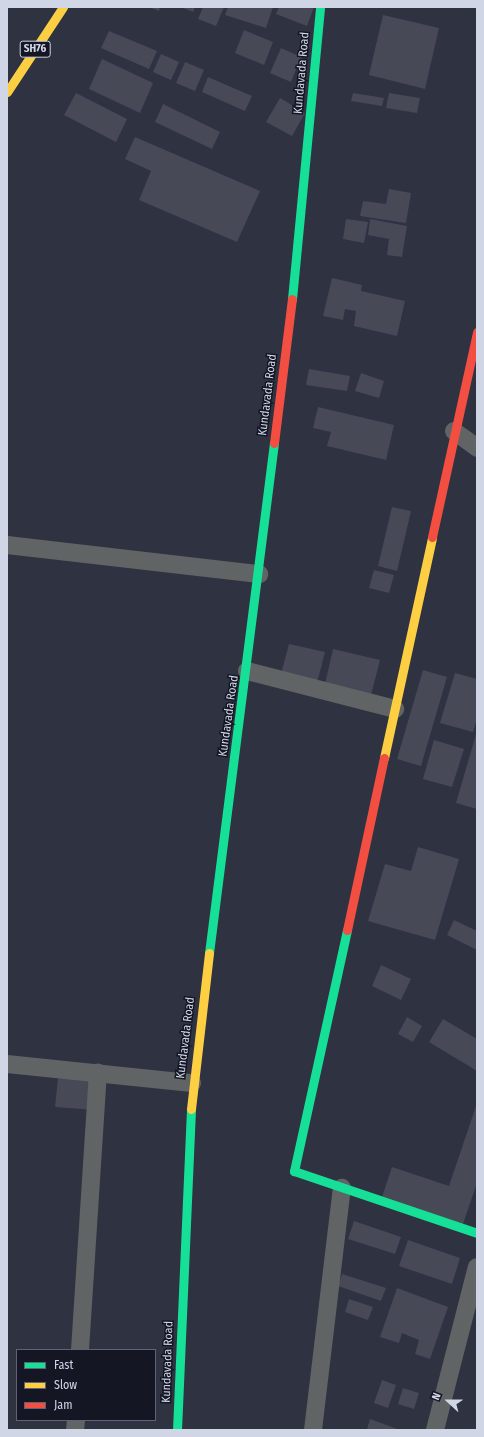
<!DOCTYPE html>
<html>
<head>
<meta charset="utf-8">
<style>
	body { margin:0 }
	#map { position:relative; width:484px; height:1437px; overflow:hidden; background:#2f3240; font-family:"Fira Sans Condensed",sans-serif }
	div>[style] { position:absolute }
	.building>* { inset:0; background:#474956 }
	.street>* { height:18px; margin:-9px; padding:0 9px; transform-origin:9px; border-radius:9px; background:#606464 }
	.fast>* { height:9px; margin:-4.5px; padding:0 4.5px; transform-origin:4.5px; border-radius:4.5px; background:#16e098 }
	.slow>* { height:9px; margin:-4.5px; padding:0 4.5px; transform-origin:4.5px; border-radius:4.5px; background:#ffcf43 }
	.jam>* { height:9px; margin:-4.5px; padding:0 4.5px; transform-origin:4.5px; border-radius:4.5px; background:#f24e42 }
	span { translate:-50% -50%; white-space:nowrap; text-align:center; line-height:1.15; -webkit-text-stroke:3px #141723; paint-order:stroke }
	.shield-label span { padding:1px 3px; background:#141723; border:1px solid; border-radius:3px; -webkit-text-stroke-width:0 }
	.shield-label { font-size:11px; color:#d1d6e7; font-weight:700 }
	.street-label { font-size:12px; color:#d1d6e7 }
	.frame { position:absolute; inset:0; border:8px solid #d1d6e7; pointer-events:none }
	.legend { position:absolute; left:16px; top:1349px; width:140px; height:72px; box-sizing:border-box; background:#141723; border:1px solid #606371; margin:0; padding:5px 7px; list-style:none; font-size:12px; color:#d1d6e7 }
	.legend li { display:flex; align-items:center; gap:8px; height:20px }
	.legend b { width:20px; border:1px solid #606371 }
	.north { position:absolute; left:428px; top:1381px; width:40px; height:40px; -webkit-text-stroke:3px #141723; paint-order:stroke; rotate:291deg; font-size:11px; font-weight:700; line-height:16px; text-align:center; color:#d1d6e7 }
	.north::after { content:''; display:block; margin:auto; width:14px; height:18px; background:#d1d6e7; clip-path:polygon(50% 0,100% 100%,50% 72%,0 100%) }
</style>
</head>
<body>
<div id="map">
	<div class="building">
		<div style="clip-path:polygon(149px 7px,160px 7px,159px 11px)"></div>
		<div style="clip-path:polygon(181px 7px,195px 7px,193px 12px)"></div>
		<div style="clip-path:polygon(203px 7px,224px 7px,216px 26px,198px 19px)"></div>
		<div style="clip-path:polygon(228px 7px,273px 7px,266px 28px,225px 15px)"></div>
		<div style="clip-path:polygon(279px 7px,314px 7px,307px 26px,276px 14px)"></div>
		<div style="clip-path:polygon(383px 15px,439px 28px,425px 89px,369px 75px)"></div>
		<div style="clip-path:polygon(244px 30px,273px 42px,264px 65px,235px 53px)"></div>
		<div style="clip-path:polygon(109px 31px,157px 51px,149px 69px,101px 48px)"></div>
		<div style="clip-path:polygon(281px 48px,301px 57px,291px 82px,270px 73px)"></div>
		<div style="clip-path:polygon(161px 54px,179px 62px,171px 80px,153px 72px)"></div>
		<div style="clip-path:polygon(102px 59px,153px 83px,140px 113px,89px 89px)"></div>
		<div style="clip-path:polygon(185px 62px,204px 70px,195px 91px,176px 83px)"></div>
		<div style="clip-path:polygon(208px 77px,252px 96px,245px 111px,202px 92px)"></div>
		<div style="clip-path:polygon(76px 93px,127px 119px,116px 142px,64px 115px)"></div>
		<div style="clip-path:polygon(353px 93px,384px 98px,382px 106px,351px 101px)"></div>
		<div style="clip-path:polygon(389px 93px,420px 98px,417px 113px,386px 108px)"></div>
		<div style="clip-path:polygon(280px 98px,305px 113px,292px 136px,266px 122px)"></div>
		<div style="clip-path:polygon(163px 104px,220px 132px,212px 149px,155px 122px)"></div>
		<div style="clip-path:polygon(135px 137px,260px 191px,237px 242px,139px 200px,151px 171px,125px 159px)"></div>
		<div style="clip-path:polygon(389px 189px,411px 193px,406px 223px,360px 216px,363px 201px,386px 204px)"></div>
		<div style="clip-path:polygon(346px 219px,368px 222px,364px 243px,343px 239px)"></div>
		<div style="clip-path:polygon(370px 219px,407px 226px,402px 257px,387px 255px,389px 239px,368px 235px)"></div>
		<div style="clip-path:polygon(332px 278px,362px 285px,361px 291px,405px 301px,397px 336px,354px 326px,356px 311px,345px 309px,343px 320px,323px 316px)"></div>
		<div style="clip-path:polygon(309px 369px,350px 376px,347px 391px,306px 385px)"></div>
		<div style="clip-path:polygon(361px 373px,384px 381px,379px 398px,355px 391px)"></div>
		<div style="clip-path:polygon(318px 407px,394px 425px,386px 460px,327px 446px,331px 432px,313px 428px)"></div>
		<div style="clip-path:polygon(392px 507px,411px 511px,397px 571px,378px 566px)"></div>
		<div style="clip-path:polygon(374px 570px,394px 575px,389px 593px,369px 588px)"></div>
		<div style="clip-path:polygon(289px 644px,325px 652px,317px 683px,281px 674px)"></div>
		<div style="clip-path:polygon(333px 649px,380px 660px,371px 695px,325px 684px)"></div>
		<div style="clip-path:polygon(423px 670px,447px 677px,421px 766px,397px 759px)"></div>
		<div style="clip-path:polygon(455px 673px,477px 679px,477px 719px,473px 732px,440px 723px)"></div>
		<div style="clip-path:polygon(477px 731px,477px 809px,456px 803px)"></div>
		<div style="clip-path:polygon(434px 740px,464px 749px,452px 787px,423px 779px)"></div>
		<div style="clip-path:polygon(418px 847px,459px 859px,435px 940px,368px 921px,385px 864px,411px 871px)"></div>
		<div style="clip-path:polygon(454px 920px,477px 931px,477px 950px,447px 935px)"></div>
		<div style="clip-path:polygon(381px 965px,411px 979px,401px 1000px,372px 986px)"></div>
		<div style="clip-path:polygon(407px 1017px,422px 1026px,413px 1042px,398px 1034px)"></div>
		<div style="clip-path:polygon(443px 1019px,477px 1039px,477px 1071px,429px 1042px)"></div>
		<div style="clip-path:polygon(58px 1078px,98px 1081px,95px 1110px,55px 1107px)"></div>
		<div style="clip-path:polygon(477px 1103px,477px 1183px,463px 1224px,382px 1197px,392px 1167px,449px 1186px)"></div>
		<div style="clip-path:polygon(354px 1221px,401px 1237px,395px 1254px,348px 1239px)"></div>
		<div style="clip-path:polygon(408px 1240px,460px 1258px,452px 1284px,399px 1266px)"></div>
		<div style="clip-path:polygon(342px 1274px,386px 1288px,381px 1301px,338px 1286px)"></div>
		<div style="clip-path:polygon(397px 1288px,448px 1307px,430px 1359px,415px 1354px,419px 1340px,402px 1333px,399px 1343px,380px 1337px)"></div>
		<div style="clip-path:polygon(349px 1299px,373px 1307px,368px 1320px,345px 1312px)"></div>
		<div style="clip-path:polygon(382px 1380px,396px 1385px,388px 1408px,374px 1403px)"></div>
		<div style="clip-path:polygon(403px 1388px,419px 1393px,414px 1409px,398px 1404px)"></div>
		<div style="clip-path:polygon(370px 1419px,400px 1430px,367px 1429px)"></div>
	</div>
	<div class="street">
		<div style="left:454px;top:431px;width:29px;rotate:36deg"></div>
		<div style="left:7px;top:545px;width:254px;rotate:6.6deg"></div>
		<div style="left:247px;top:671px;width:153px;rotate:14.4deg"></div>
		<div style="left:7px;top:1064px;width:186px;rotate:5.9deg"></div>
		<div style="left:80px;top:1350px;width:278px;rotate:-86.3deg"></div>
		<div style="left:75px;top:1430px;width:10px;rotate:-84deg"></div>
		<div style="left:313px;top:1430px;width:244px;rotate:-83.2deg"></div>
		<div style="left:435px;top:1430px;width:168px;rotate:-75.6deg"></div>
	</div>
	<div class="fast">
		<div style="left:292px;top:299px;width:293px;rotate:-84.5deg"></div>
		<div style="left:347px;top:930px;width:247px;rotate:102.4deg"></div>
		<div style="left:294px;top:1171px;width:193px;rotate:18.7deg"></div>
		<div style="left:209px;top:953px;width:514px;rotate:-82.74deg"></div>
		<div style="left:177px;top:1430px;width:321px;rotate:-87.5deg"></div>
	</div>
	<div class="slow">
		<div style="left:7px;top:92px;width:102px;rotate:-56.6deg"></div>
		<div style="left:384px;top:758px;width:226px;rotate:-77.7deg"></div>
		<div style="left:191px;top:1109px;width:157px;rotate:-83.4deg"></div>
	</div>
	<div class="jam">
		<div style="left:274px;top:443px;width:145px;rotate:-82.9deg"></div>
		<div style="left:432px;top:537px;width:210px;rotate:-77.6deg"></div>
		<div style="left:347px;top:930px;width:176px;rotate:-77.9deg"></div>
	</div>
	<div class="shield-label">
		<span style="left:35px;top:49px">SH76</span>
	</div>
	<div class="street-label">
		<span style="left:302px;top:73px;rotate:-85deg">Kundavada Road</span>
		<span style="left:268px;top:395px;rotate:-83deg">Kundavada Road</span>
		<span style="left:229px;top:716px;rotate:-82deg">Kundavada Road</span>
		<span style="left:186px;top:1038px;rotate:-83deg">Kundavada Road</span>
		<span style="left:168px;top:1362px;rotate:-88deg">Kundavada Road</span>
	</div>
	<div class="frame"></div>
	<ul class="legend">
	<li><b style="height:5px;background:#16e098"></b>Fast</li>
	<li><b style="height:5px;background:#ffcf43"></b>Slow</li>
	<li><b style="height:5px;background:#f24e42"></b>Jam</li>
	</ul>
	<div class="north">N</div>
</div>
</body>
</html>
